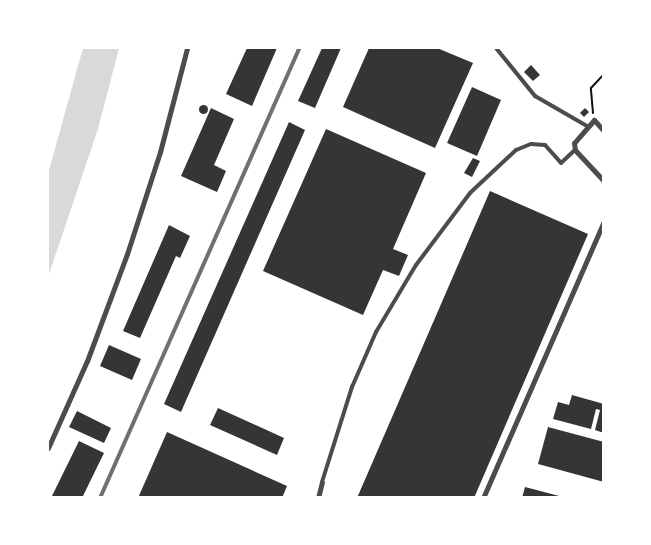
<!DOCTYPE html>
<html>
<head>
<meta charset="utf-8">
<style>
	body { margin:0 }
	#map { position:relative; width:651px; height:545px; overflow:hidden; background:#fff; font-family:"Titillium Web",sans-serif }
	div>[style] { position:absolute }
	.water>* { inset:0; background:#d9d9d9 }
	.building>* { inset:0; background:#353535 }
	.round { border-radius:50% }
	.path>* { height:2px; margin:-1px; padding:0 1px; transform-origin:1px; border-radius:1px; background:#111 }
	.service>* { height:4px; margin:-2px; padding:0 2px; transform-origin:2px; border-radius:2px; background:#4c4c4c }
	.minor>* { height:5px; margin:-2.5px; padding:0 2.5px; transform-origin:2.5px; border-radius:2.5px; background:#4c4c4c }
	.rail>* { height:4px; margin:-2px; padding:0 2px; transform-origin:2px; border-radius:2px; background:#707070 }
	span { translate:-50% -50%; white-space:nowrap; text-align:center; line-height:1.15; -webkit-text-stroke:4px #fff; paint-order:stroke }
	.frame { position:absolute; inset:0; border:49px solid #fff; pointer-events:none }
</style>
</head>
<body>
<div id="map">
	<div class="water">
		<div style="clip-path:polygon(83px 48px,119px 48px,98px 129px,48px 277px,48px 174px)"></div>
	</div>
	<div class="building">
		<div style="clip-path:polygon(247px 48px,277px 48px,252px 106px,226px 94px)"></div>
		<div style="clip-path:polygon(322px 48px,341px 48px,315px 108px,298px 101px)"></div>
		<div style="clip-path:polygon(369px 48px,437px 48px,473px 63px,435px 148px,343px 107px)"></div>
		<div style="clip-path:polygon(531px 65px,540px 75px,533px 81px,524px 72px)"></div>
		<div style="clip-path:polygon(472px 87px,501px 100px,477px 156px,447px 143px)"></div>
		<div class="round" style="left:198.5px;top:104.5px;width:9px;height:9px"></div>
		<div style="clip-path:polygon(211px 108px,234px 119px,214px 165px,226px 171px,217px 192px,181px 176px)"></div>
		<div style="clip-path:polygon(585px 108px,589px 112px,584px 117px,580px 113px)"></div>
		<div style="clip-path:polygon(289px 122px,305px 130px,181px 412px,164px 404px)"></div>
		<div style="clip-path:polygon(326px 129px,426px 173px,393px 249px,408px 255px,399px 276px,383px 270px,363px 315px,263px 271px)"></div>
		<div style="clip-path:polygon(473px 158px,480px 161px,472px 177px,464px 173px)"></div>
		<div style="clip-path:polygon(490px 191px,588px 234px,474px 498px,357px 498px)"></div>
		<div style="clip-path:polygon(169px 225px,190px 236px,180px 258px,176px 256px,140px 338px,123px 331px)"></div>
		<div style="clip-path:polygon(109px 345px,141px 359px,132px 380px,100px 366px)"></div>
		<div style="clip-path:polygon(572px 395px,604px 404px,604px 433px,595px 430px,600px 410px,596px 409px,591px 429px,553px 419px,558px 402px,569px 405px)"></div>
		<div style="clip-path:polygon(218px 408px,284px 438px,277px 455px,210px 425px)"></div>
		<div style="clip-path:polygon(77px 411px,111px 428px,104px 443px,69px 427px)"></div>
		<div style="clip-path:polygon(548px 427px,604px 442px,604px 482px,538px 464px)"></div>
		<div style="clip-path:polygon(167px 432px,287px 486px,282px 498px,138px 498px)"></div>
		<div style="clip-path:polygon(79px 441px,104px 453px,82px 498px,51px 498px)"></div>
		<div style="clip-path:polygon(525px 487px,563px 497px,563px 498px,522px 498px)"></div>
	</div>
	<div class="path">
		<div style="left:593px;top:113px;width:25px;rotate:-95deg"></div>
		<div style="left:591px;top:88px;width:19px;rotate:-47deg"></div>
	</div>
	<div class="service">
		<div style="left:496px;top:48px;width:62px;rotate:50.9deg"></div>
		<div style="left:535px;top:96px;width:60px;rotate:30deg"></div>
		<div style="left:322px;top:482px;width:100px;rotate:-72.5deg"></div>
		<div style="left:352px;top:387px;width:60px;rotate:-66.4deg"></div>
		<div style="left:376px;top:332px;width:78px;rotate:-59.2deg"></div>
		<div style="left:416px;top:265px;width:90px;rotate:-53.1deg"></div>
		<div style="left:470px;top:193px;width:63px;rotate:-43.1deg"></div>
		<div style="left:516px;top:150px;width:16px;rotate:-22deg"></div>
		<div style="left:531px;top:144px;width:14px;rotate:4deg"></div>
		<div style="left:545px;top:145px;width:24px;rotate:48deg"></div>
		<div style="left:561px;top:163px;width:19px;rotate:-43deg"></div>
	</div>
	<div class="minor">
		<div style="left:604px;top:131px;width:15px;rotate:-132deg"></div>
		<div style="left:594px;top:120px;width:30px;rotate:131deg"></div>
		<div style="left:574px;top:143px;width:7px;rotate:82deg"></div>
		<div style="left:575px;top:150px;width:42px;rotate:46.9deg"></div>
		<div style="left:48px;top:448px;width:95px;rotate:-65.9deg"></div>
		<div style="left:87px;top:361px;width:114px;rotate:-69.5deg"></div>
		<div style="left:127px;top:254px;width:107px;rotate:-72.1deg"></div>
		<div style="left:160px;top:152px;width:107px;rotate:-75.4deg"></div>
		<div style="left:318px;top:498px;width:16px;rotate:-76deg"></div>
		<div style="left:483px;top:498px;width:302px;rotate:-66.4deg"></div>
	</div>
	<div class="rail">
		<div style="left:100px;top:498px;width:492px;rotate:-66.1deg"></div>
	</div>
	<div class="frame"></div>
</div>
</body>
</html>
